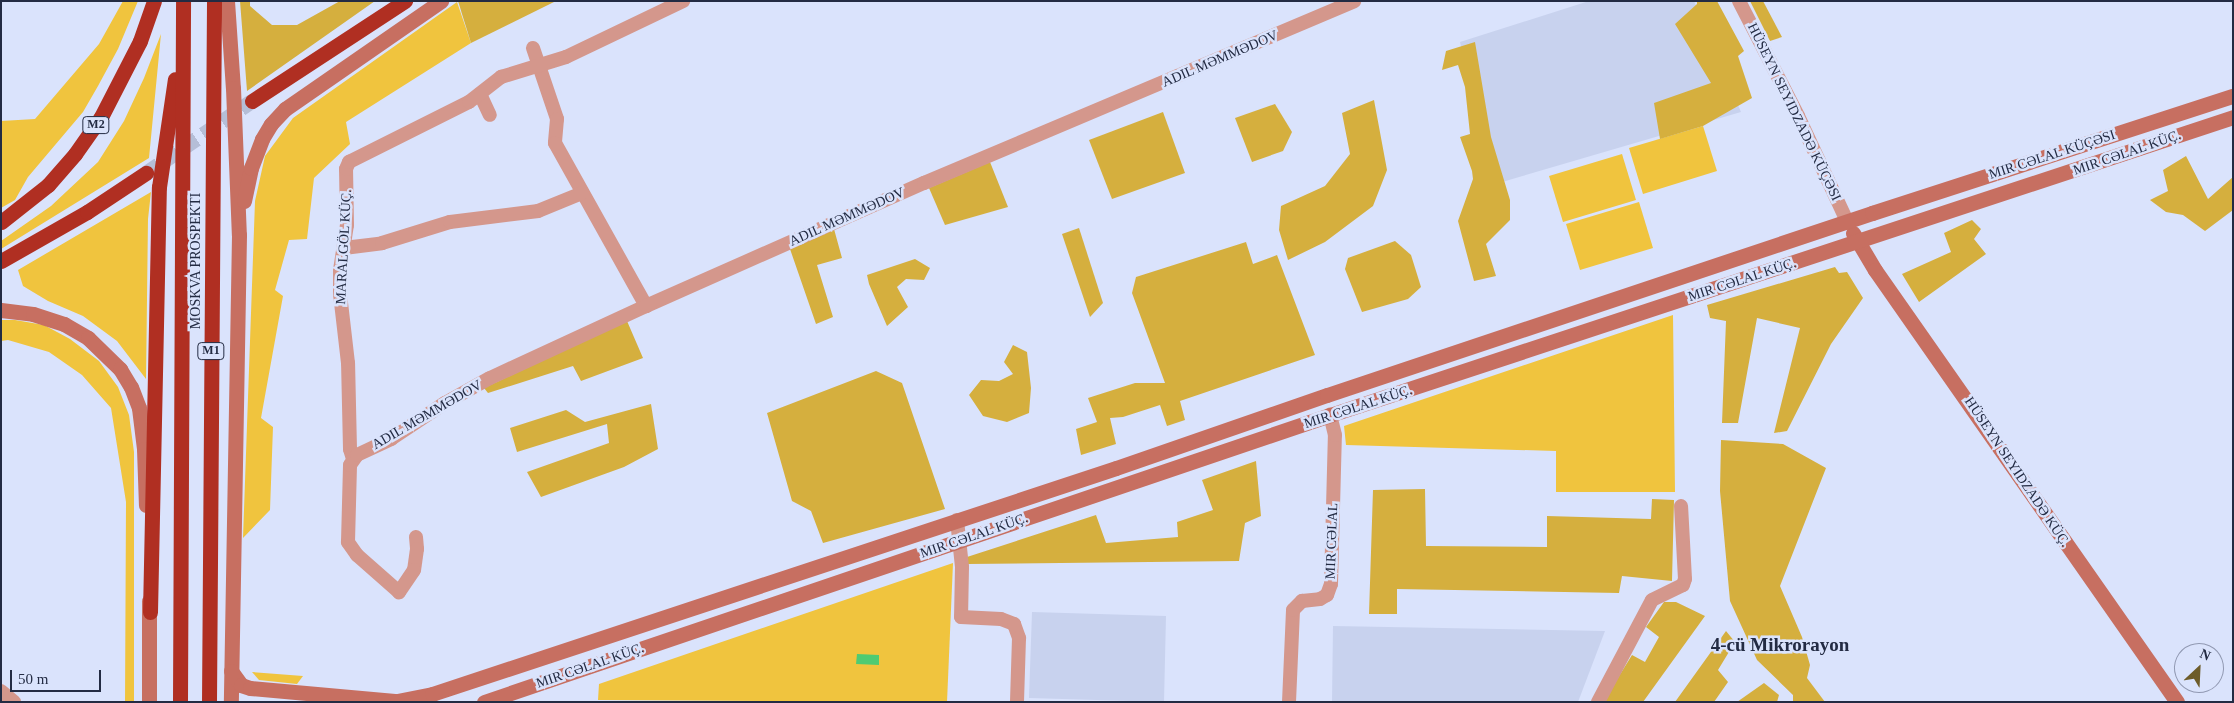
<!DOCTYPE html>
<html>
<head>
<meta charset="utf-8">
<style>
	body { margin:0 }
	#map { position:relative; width:2234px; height:703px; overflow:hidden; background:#dae3fc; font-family:Georgia,serif }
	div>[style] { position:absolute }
	.built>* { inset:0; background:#c8d2ee }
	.green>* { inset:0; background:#f0c43e }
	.forest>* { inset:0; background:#d5af3e }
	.water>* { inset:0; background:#4fcb72 }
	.highway-tunnel>* { height:15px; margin-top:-7.5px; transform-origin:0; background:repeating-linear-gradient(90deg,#b5bed7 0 15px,transparent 0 23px) }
	.street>* { height:14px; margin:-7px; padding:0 7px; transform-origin:7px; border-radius:7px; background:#d4978c }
	.secondary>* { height:15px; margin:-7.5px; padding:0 7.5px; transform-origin:7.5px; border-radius:7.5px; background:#c76f61 }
	.highway>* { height:15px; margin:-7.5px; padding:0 7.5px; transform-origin:7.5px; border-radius:7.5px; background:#b02f22 }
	span { translate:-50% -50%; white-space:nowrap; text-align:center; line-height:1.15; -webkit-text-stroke:5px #dae3fc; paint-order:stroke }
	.shield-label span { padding:1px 4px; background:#dae3fc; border:1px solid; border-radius:4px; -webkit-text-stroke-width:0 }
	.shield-label { font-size:12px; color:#232b43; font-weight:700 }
	.street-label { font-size:14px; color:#232b43 }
	.district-label { font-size:19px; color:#232b43; font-weight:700 }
	.frame { position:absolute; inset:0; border:2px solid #232b43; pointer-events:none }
	.north { position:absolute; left:2174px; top:643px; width:50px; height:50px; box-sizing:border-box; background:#dae3fc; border:1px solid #9199b2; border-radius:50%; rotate:25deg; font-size:14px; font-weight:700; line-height:20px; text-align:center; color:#232b43 }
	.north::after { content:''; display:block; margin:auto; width:18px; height:22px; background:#6d5c2a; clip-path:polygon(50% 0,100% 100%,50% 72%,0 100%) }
	.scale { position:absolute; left:10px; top:670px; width:91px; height:22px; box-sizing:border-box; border:2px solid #232b43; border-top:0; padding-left:6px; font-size:15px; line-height:18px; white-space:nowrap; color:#232b43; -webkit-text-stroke:4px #dae3fc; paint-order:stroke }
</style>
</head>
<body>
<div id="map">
	<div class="built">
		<div style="clip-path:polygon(1589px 1px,1694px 1px,1741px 112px,1492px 185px,1460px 42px)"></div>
		<div style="clip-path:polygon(1032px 612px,1166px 616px,1164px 702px,1029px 698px)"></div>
		<div style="clip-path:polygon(1333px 626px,1605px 631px,1578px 702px,1332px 702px)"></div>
	</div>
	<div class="green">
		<div style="clip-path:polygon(123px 1px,138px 1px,118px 49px,98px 86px,83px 112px,28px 177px,15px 200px,1px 208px,1px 121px,35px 119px,99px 44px)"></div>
		<div style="clip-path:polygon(457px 2px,471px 43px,346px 122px,350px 144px,314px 178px,307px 239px,289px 240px,275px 290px,283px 296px,261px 418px,273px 427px,270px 510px,243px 538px,255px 201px,265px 156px,293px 118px)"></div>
		<div style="clip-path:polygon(161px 34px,149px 158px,1px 249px,1px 241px,51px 206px,98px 162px,124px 121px,144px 78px)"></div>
		<div style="clip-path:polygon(1703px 126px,1717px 171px,1643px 194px,1629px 148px)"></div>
		<div style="clip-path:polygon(1622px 154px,1636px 200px,1563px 222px,1549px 176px)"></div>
		<div style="clip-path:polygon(151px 192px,148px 219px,146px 379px,117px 341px,83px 316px,48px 301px,23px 286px,18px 270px)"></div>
		<div style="clip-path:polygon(1639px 202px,1653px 248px,1580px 270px,1566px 224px)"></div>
		<div style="clip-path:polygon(1673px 315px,1675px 492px,1556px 492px,1556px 451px,1346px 445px,1344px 426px)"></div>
		<div style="clip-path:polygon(1px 320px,15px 320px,44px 325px,70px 339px,99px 361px,118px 387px,129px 415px,134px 452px,134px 702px,125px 702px,126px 502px,111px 408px,82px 375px,49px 352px,8px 340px,1px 341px)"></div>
		<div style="clip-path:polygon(953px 563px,947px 702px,598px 700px,599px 684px)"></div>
		<div style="clip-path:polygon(252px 672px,303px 676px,297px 684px,259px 680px)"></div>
	</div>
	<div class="forest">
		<div style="clip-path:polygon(240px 1px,250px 1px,250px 6px,272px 25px,297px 25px,340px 1px,375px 1px,247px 91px)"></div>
		<div style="clip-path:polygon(458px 1px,556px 1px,471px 43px)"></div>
		<div style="clip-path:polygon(1697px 1px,1717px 1px,1744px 51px,1738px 56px,1752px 98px,1703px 126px,1660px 139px,1654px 103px,1711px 83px,1675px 24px,1697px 4px)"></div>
		<div style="clip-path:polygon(1750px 1px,1763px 1px,1782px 37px,1770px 41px)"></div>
		<div style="clip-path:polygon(1475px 42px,1491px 137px,1510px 200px,1510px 220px,1486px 244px,1496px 276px,1474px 281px,1458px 221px,1473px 179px,1472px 171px,1460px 137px,1470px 134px,1465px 87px,1458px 65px,1442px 70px,1446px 51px)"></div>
		<div style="clip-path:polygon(1374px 100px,1387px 170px,1373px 206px,1325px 242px,1288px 260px,1279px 230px,1281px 206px,1325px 186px,1350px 154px,1342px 113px)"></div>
		<div style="clip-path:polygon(1275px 104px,1292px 132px,1283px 151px,1252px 162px,1235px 118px)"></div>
		<div style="clip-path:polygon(1163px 112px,1185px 173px,1112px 199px,1089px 140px)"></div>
		<div style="clip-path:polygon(2186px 156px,2208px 199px,2233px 177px,2233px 210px,2205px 231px,2183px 215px,2166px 212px,2150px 200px,2168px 191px,2163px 170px)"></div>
		<div style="clip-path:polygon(990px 162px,1008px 207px,945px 225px,929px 188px)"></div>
		<div style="clip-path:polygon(1972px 220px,1981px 229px,1974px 239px,1986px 254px,1919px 302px,1902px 274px,1951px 252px,1944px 233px)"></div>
		<div style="clip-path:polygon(1079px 228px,1103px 303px,1090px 317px,1062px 234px)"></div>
		<div style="clip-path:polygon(834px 229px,842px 258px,817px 265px,833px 317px,816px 324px,790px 249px)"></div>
		<div style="clip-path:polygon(1395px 241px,1411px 255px,1421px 287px,1408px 299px,1362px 312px,1345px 269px,1348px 258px)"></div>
		<div style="clip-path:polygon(1246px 242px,1253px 264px,1277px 255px,1315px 355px,1180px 401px,1185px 420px,1167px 426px,1160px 405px,1123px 417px,1110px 418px,1116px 444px,1081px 455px,1076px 429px,1097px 422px,1088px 398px,1135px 383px,1165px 383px,1132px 293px,1136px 277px)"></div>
		<div style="clip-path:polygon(915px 259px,930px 268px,924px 280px,906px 279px,897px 287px,908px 307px,887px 326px,869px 284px,867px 275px)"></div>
		<div style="clip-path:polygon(1835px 267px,1839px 273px,1847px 272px,1863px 298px,1831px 344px,1787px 431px,1774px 433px,1800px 328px,1757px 318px,1738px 423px,1722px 423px,1726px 321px,1710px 318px,1707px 305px)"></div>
		<div style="clip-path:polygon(627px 321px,643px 358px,581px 381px,573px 366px,488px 393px,484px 388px)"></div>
		<div style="clip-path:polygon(1013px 345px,1027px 352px,1031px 388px,1029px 413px,1007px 422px,983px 416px,969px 395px,981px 380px,999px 381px,1013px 374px,1004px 362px)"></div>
		<div style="clip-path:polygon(876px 371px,902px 383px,945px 509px,823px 543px,811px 511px,792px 501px,767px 413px)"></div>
		<div style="clip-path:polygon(651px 404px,658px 449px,624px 467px,541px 497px,527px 472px,609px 443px,607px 424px,517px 452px,510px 428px,566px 410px,585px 422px)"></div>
		<div style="clip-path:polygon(1721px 440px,1783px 444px,1826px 468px,1780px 586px,1802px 637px,1810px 665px,1807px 678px,1825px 702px,1793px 702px,1793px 695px,1757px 660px,1730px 601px,1720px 491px)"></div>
		<div style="clip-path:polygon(1256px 461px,1261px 516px,1245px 523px,1239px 561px,967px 564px,967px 557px,1096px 515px,1106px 543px,1178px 537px,1177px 522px,1213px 510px,1202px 480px)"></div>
		<div style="clip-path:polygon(1425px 489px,1426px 546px,1547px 547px,1547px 516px,1651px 519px,1652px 499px,1674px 500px,1672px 581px,1622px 576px,1619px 593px,1397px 589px,1397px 614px,1369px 614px,1373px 490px)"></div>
		<div style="clip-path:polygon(1664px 602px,1676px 602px,1705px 616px,1643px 702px,1603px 702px,1632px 655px,1645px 662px,1659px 637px,1646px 627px)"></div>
		<div style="clip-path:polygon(1726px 631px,1735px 642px,1718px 670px,1728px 682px,1714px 702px,1675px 702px)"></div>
		<div style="clip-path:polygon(1764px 683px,1779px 695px,1777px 702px,1737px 702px)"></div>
	</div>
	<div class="water">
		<div style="clip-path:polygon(857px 654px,879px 655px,879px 665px,856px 664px)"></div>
	</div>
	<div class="highway-tunnel">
		<div style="left:146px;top:173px;width:128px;rotate:-34.2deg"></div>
	</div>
	<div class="street">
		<div style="left:1739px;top:1px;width:129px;rotate:62.8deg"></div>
		<div style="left:1798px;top:116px;width:118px;rotate:65deg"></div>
		<div style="left:533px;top:48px;width:75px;rotate:71.3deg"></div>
		<div style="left:557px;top:119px;width:24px;rotate:95deg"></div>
		<div style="left:555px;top:143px;width:187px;rotate:60.8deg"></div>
		<div style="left:480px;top:94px;width:23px;rotate:65deg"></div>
		<div style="left:344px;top:248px;width:38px;rotate:-7deg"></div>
		<div style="left:382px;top:243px;width:71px;rotate:-17.2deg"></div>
		<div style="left:450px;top:222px;width:89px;rotate:-7.1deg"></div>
		<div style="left:538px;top:211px;width:48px;rotate:-22.2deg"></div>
		<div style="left:353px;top:459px;width:10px;rotate:-107deg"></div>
		<div style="left:350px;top:449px;width:86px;rotate:-91.3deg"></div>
		<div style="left:348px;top:363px;width:69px;rotate:-96.6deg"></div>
		<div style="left:340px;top:294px;width:24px;rotate:-90deg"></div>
		<div style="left:340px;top:270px;width:46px;rotate:-81.2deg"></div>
		<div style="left:347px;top:225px;width:56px;rotate:-91deg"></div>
		<div style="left:346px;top:169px;width:8px;rotate:-67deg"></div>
		<div style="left:349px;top:162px;width:134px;rotate:-26.6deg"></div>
		<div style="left:469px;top:102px;width:41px;rotate:-38deg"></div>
		<div style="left:501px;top:77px;width:68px;rotate:-17.1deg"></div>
		<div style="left:566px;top:57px;width:130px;rotate:-25.6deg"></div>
		<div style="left:957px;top:520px;width:47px;rotate:83.9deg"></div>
		<div style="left:962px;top:567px;width:50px;rotate:91.1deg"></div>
		<div style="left:961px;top:617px;width:40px;rotate:2.9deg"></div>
		<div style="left:1001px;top:619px;width:14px;rotate:21deg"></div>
		<div style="left:1014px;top:624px;width:15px;rotate:70deg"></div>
		<div style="left:1019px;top:638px;width:64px;rotate:91.8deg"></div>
		<div style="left:416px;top:537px;width:12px;rotate:85deg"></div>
		<div style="left:417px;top:549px;width:21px;rotate:98deg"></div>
		<div style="left:414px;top:570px;width:27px;rotate:124deg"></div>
		<div style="left:399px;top:592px;width:56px;rotate:-138.6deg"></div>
		<div style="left:357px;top:555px;width:16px;rotate:-125deg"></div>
		<div style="left:348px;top:542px;width:77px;rotate:-88.5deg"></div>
		<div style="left:350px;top:465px;width:12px;rotate:-55deg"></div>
		<div style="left:357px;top:455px;width:38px;rotate:-25deg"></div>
		<div style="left:391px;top:439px;width:65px;rotate:-33.7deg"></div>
		<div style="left:445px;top:403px;width:51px;rotate:-29.1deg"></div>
		<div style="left:490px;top:378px;width:172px;rotate:-24.8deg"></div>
		<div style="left:646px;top:306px;width:304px;rotate:-23.9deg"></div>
		<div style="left:924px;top:183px;width:467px;rotate:-22.9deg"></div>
		<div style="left:1px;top:691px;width:17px;rotate:40deg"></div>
		<div style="left:1289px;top:702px;width:92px;rotate:-87.5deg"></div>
		<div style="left:1293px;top:610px;width:13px;rotate:-45deg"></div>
		<div style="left:1302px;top:601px;width:18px;rotate:-6deg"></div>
		<div style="left:1320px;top:599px;width:8px;rotate:-30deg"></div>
		<div style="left:1327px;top:595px;width:12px;rotate:-70deg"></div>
		<div style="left:1331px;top:584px;width:149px;rotate:-88.5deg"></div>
		<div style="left:1335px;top:435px;width:21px;rotate:-104deg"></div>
		<div style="left:1598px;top:702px;width:115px;rotate:-62.1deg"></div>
		<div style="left:1652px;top:600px;width:34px;rotate:-26deg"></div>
		<div style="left:1683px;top:585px;width:6px;rotate:-72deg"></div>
		<div style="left:1685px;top:579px;width:73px;rotate:-93.1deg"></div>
	</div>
	<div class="secondary">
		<div style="left:227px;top:1px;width:87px;rotate:86.1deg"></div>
		<div style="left:233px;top:88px;width:147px;rotate:87.7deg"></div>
		<div style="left:239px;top:235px;width:467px;rotate:91deg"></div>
		<div style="left:244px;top:201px;width:34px;rotate:-78deg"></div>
		<div style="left:251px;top:168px;width:31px;rotate:-69deg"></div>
		<div style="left:262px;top:139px;width:17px;rotate:-59deg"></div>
		<div style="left:271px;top:124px;width:21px;rotate:-47deg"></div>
		<div style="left:285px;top:109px;width:190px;rotate:-34.7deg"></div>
		<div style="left:1853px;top:233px;width:43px;rotate:59.3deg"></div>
		<div style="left:1875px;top:270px;width:527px;rotate:55.04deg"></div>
		<div style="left:1px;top:310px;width:32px;rotate:7deg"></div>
		<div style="left:33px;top:314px;width:33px;rotate:18deg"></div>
		<div style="left:64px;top:324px;width:28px;rotate:30deg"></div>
		<div style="left:88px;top:338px;width:45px;rotate:44.1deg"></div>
		<div style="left:120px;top:369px;width:21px;rotate:59deg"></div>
		<div style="left:131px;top:387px;width:22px;rotate:69deg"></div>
		<div style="left:139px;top:408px;width:41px;rotate:83deg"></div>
		<div style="left:144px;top:449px;width:56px;rotate:88deg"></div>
		<div style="left:149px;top:601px;width:101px;rotate:90deg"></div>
		<div style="left:231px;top:671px;width:17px;rotate:54deg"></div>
		<div style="left:241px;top:685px;width:9px;rotate:18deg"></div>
		<div style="left:250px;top:688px;width:148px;rotate:5.1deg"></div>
		<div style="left:397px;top:701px;width:36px;rotate:-11deg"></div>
		<div style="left:432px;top:694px;width:720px;rotate:-18.28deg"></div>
		<div style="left:1116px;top:468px;width:223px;rotate:-19.1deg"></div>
		<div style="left:1327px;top:395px;width:575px;rotate:-18.47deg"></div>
		<div style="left:1872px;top:213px;width:379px;rotate:-18deg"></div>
		<div style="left:484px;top:702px;width:893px;rotate:-18.74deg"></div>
		<div style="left:1330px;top:415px;width:951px;rotate:-18.26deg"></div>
	</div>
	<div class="highway">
		<div style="left:252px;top:101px;width:183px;rotate:-33.2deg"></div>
		<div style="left:1px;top:222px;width:60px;rotate:-38.2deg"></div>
		<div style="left:48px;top:185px;width:41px;rotate:-48.9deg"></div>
		<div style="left:75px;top:154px;width:45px;rotate:-54.9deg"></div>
		<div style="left:101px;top:117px;width:85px;rotate:-62.8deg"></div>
		<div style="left:140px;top:41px;width:42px;rotate:-70.7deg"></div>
		<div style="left:1px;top:261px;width:99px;rotate:-29.7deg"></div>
		<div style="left:87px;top:212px;width:71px;rotate:-33.5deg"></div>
		<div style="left:150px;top:612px;width:425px;rotate:-88.8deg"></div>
		<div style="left:159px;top:187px;width:109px;rotate:-81.6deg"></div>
		<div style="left:180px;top:702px;width:701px;rotate:-89.75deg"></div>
		<div style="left:209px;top:702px;width:701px;rotate:-89.59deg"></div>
	</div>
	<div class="shield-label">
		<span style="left:96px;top:125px">M2</span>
		<span style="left:211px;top:351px">M1</span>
	</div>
	<div class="street-label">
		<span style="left:1220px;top:59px;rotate:-23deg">ADIL MƏMMƏDOV</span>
		<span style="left:1794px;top:112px;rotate:64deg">HÜSEYN SEYIDZADƏ KÜÇƏSI</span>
		<span style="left:2127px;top:153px;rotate:-19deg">MIR CƏLAL KÜÇ.</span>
		<span style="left:2052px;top:155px;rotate:-18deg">MIR CƏLAL KÜÇƏSI</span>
		<span style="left:847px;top:217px;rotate:-24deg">ADIL MƏMMƏDOV</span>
		<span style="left:344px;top:247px;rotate:-87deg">MARALGÖL KÜÇ.</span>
		<span style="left:196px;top:261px;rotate:-90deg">MOSKVA PROSPEKTI</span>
		<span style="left:1742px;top:280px;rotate:-18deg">MIR CƏLAL KÜÇ.</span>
		<span style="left:1358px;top:407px;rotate:-18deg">MIR CƏLAL KÜÇ.</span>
		<span style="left:427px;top:415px;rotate:-30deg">ADIL MƏMMƏDOV</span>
		<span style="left:2017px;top:472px;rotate:56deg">HÜSEYN SEYIDZADƏ KÜÇ.</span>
		<span style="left:974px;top:536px;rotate:-19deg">MIR CƏLAL KÜÇ.</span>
		<span style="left:1332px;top:541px;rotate:-88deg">MIR CƏLAL</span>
		<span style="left:590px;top:666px;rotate:-19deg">MIR CƏLAL KÜÇ.</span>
	</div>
	<div class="district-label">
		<span style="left:1780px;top:645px">4-cü Mikrorayon</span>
	</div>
	<div class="frame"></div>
	<div class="north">N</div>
	<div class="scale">50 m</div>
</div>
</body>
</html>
